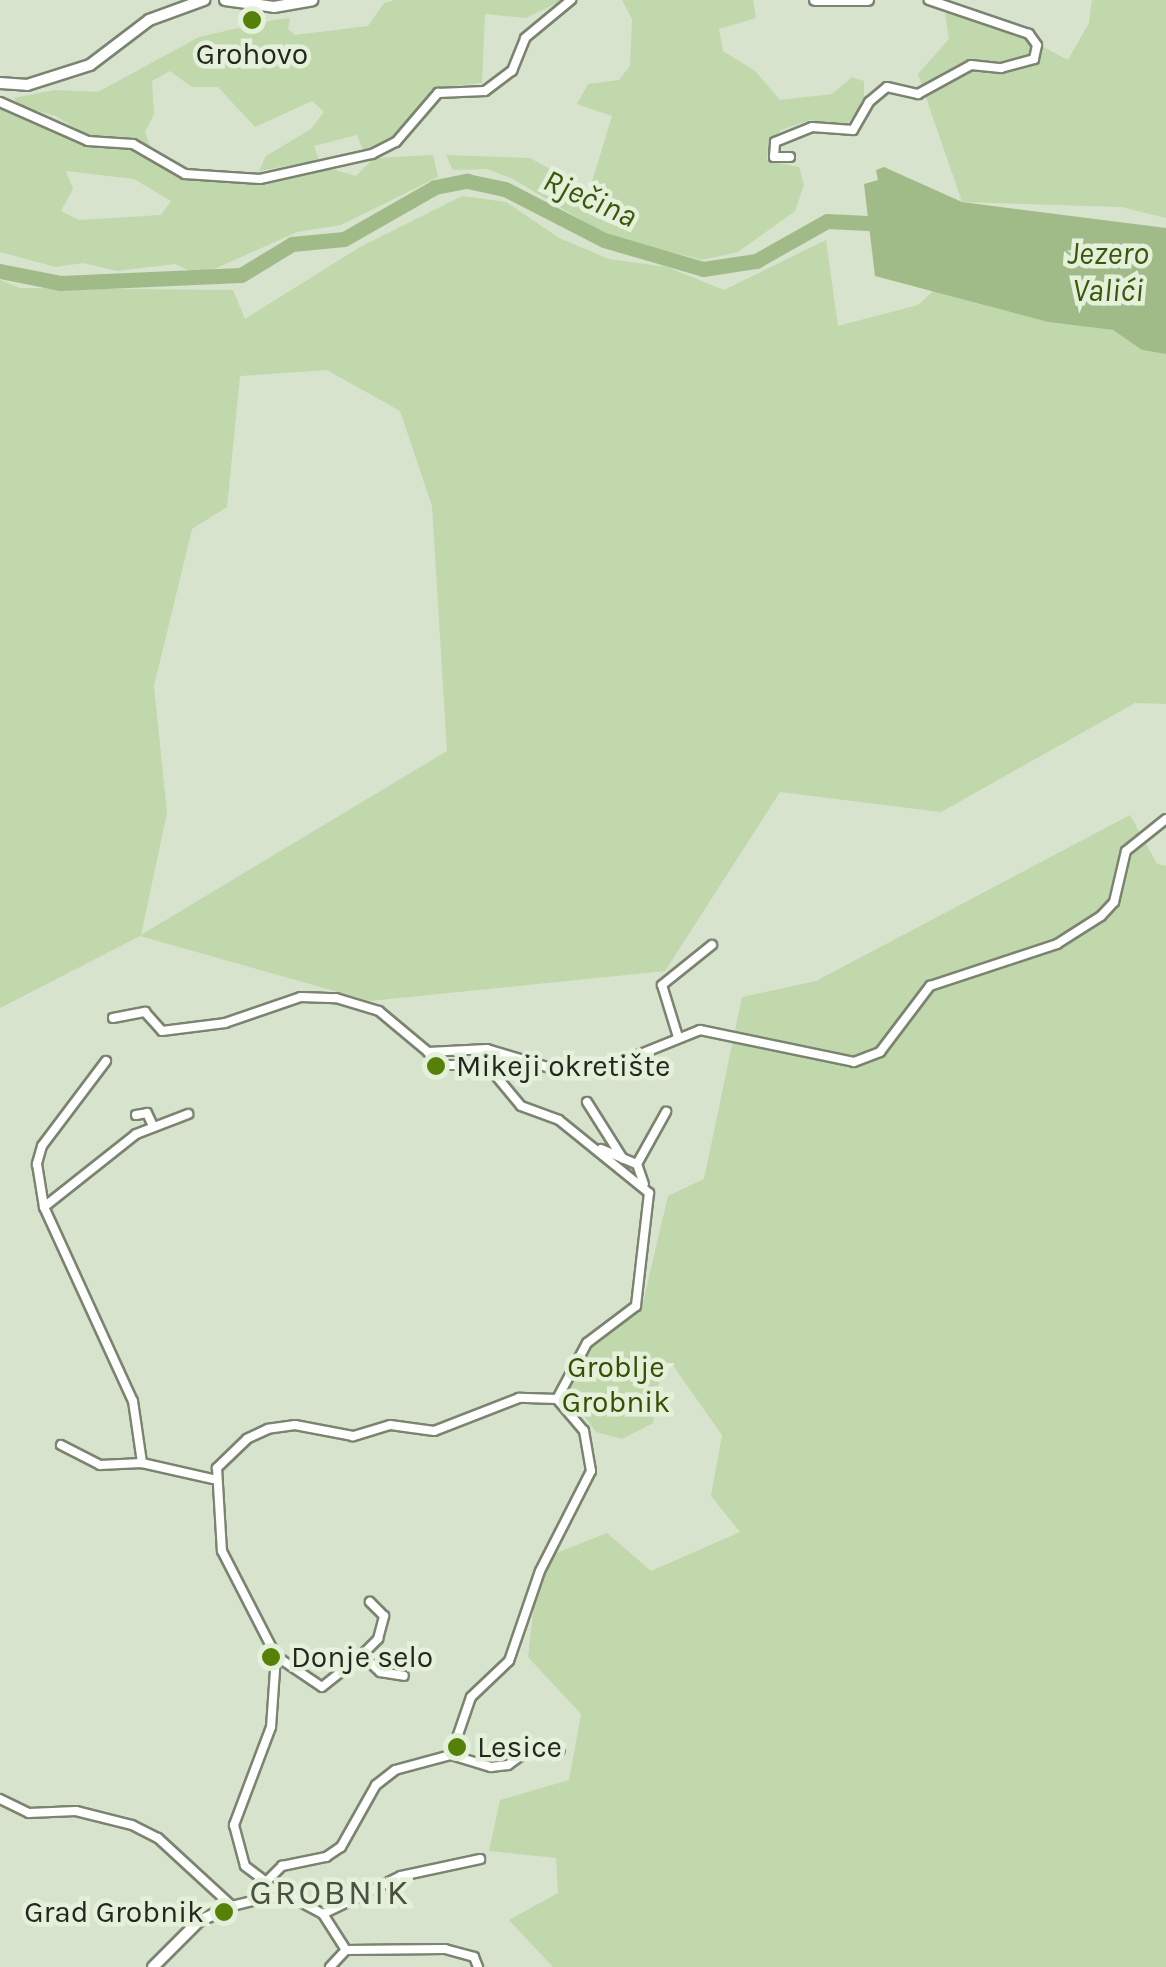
<!DOCTYPE html>
<html>
<head>
<meta charset="utf-8">
<style>
	body { margin:0 }
	#map { position:relative; width:1166px; height:1967px; overflow:hidden; background:#d7e3cd; font-family:Karla,sans-serif }
	div>[style] { position:absolute }
	.green>* { inset:0; background:#c1d7ac }
	.water>* { inset:0; background:#a1bb88 }
	.river>* { height:15px; margin:-7.5px; padding:0 7.5px; transform-origin:7.5px; border-radius:7.5px; background:#a1bb88 }
	.roads { filter:drop-shadow(2px 0 #7a8470) drop-shadow(-2px 0 #7a8470) drop-shadow(0 2px #7a8470) drop-shadow(0 -2px #7a8470) }
	.street>* { height:8px; margin:-4px; padding:0 4px; transform-origin:4px; border-radius:4px; background:#fff }
	.secondary>* { height:10px; margin:-5px; padding:0 5px; transform-origin:5px; border-radius:5px; background:#fff }
	.dots>* { width:28px; height:28px; translate:-50% -50%; box-sizing:border-box; border:5px solid #e4f0da; border-radius:50% }
	span { translate:-50% -50%; white-space:nowrap; text-align:center; line-height:1.15; -webkit-text-stroke:9px #e4f0da; paint-order:stroke }
	.poi-label { font-size:30px; color:#23271f }
	.left { translate:0 -50%; text-align:left }
	.right { translate:-100% -50%; text-align:right }
	.park-label { font-size:30px; color:#335000 }
	.water-label { font-size:32px; color:#3a580c; font-style:italic }
	.quarter-label { font-size:35px; color:#495240; letter-spacing:2.5px }
</style>
</head>
<body>
<div id="map">
	<div class="green">
		<div style="clip-path:polygon(395px 0,563px 0,526px 18px,485px 14px,482px 83px,433px 88px,401px 132px,376px 147px,363px 150px,357px 135px,314px 146px,319px 160px,259px 171px,266px 156px,311px 129px,324px 112px,312px 101px,255px 127px,218px 87px,192px 87px,170px 71px,152px 81px,154px 114px,145px 132px,150px 146px,134px 137px,91px 138px,56px 116px,19px 106px,14px 98px,55px 90px,98px 92px,199px 37px,274px 20px,290px 18px,288px 29px,295px 35px,368px 26px,384px 3px)"></div>
		<div style="clip-path:polygon(622px 0,753px 0,756px 18px,719px 29px,723px 51px,755px 71px,780px 100px,832px 94px,852px 77px,864px 81px,864px 106px,841px 129px,810px 120px,781px 130px,768px 144px,767px 161px,799px 167px,804px 185px,795px 211px,738px 252px,702px 260px,605px 234px,513px 179px,487px 169px,453px 170px,446px 155px,530px 158px,557px 173px,585px 205px,612px 116px,577px 104px,588px 84px,619px 80px,630px 66px,632px 19px)"></div>
		<div style="clip-path:polygon(1092px 0,1166px 0,1166px 218px,1122px 207px,962px 202px,918px 74px,949px 39px,945px 12px,1022px 36px,1068px 60px,1089px 23px)"></div>
		<div style="clip-path:polygon(evenodd,0 108px,51px 124px,79px 143px,133px 149px,188px 179px,261px 184px,332px 169px,356px 176px,374px 158px,433px 155px,438px 177px,341px 225px,297px 232px,212px 270px,194px 273px,175px 264px,117px 271px,83px 263px,56px 267px,0 252px,0 108px,66px 171px,134px 179px,171px 201px,161px 215px,79px 220px,61px 211px,73px 189px,66px 171px)"></div>
		<div style="clip-path:polygon(evenodd,462px 196px,506px 202px,559px 238px,609px 259px,667px 267px,724px 290px,826px 240px,838px 326px,918px 305px,933px 291px,1048px 322px,1114px 330px,1142px 350px,1166px 354px,1166px 704px,1135px 703px,941px 812px,780px 792px,665px 971px,370px 1001px,140px 936px,0 1008px,0 280px,20px 288px,233px 290px,245px 319px,360px 247px,462px 196px,327px 370px,400px 411px,432px 506px,447px 751px,141px 935px,167px 813px,154px 686px,192px 529px,227px 507px,240px 376px,327px 370px)"></div>
		<div style="clip-path:polygon(1130px 815px,1157px 864px,1166px 866px,1166px 1967px,553px 1967px,509px 1920px,558px 1893px,556px 1858px,489px 1851px,500px 1800px,569px 1780px,581px 1714px,528px 1657px,539px 1560px,607px 1533px,651px 1571px,740px 1532px,711px 1496px,722px 1435px,672px 1364px,660px 1376px,653px 1423px,622px 1439px,596px 1432px,566px 1391px,589px 1345px,641px 1311px,668px 1196px,704px 1179px,742px 997px,816px 981px)"></div>
	</div>
	<div class="water">
		<div style="clip-path:polygon(884px 167px,962px 202px,1166px 228px,1166px 354px,1142px 350px,1113px 330px,1048px 322px,875px 276px,864px 184px,878px 180px,876px 170px)"></div>
	</div>
	<div class="river">
		<div style="left:0;top:271px;width:61px;rotate:11.3deg"></div>
		<div style="left:60px;top:283px;width:181px;rotate:-2.5deg"></div>
		<div style="left:241px;top:275px;width:60px;rotate:-31.3deg"></div>
		<div style="left:292px;top:244px;width:52px;rotate:-5.5deg"></div>
		<div style="left:344px;top:239px;width:105px;rotate:-29.7deg"></div>
		<div style="left:435px;top:187px;width:33px;rotate:-11deg"></div>
		<div style="left:467px;top:181px;width:39px;rotate:12deg"></div>
		<div style="left:505px;top:189px;width:111px;rotate:27.3deg"></div>
		<div style="left:604px;top:240px;width:103px;rotate:16.3deg"></div>
		<div style="left:703px;top:269px;width:54px;rotate:-8.6deg"></div>
		<div style="left:756px;top:261px;width:81px;rotate:-29.4deg"></div>
		<div style="left:827px;top:221px;width:60px;rotate:2.9deg"></div>
	</div>
	<div class="roads">
		<div class="street">
			<div style="left:0;top:102px;width:96px;rotate:23.9deg"></div>
			<div style="left:88px;top:141px;width:45px;rotate:3.8deg"></div>
			<div style="left:133px;top:144px;width:60px;rotate:30deg"></div>
			<div style="left:185px;top:174px;width:75px;rotate:3.8deg"></div>
			<div style="left:260px;top:179px;width:115px;rotate:-12.6deg"></div>
			<div style="left:372px;top:154px;width:27px;rotate:-27deg"></div>
			<div style="left:396px;top:142px;width:65px;rotate:-49.4deg"></div>
			<div style="left:438px;top:93px;width:47px;rotate:-2.4deg"></div>
			<div style="left:485px;top:91px;width:34px;rotate:-37deg"></div>
			<div style="left:512px;top:71px;width:35px;rotate:-68deg"></div>
			<div style="left:525px;top:38px;width:60px;rotate:-39.6deg"></div>
			<div style="left:790px;top:157px;width:16px;rotate:180deg"></div>
			<div style="left:774px;top:157px;width:15px;rotate:-86deg"></div>
			<div style="left:775px;top:142px;width:40px;rotate:-22deg"></div>
			<div style="left:812px;top:127px;width:41px;rotate:4.2deg"></div>
			<div style="left:853px;top:130px;width:32px;rotate:-60deg"></div>
			<div style="left:869px;top:102px;width:23px;rotate:-40deg"></div>
			<div style="left:887px;top:87px;width:32px;rotate:13deg"></div>
			<div style="left:918px;top:94px;width:60px;rotate:-28.7deg"></div>
			<div style="left:971px;top:65px;width:30px;rotate:6deg"></div>
			<div style="left:1001px;top:68px;width:34px;rotate:-15deg"></div>
			<div style="left:1034px;top:59px;width:14px;rotate:-78deg"></div>
			<div style="left:1037px;top:45px;width:14px;rotate:-126deg"></div>
			<div style="left:1029px;top:34px;width:106px;rotate:-161.2deg"></div>
			<div style="left:113px;top:1018px;width:33px;rotate:-11deg"></div>
			<div style="left:145px;top:1012px;width:25px;rotate:48deg"></div>
			<div style="left:162px;top:1031px;width:64px;rotate:-7.2deg"></div>
			<div style="left:225px;top:1023px;width:80px;rotate:-18.9deg"></div>
			<div style="left:301px;top:997px;width:35px;rotate:2deg"></div>
			<div style="left:336px;top:998px;width:45px;rotate:16.8deg"></div>
			<div style="left:379px;top:1011px;width:64px;rotate:39.9deg"></div>
			<div style="left:428px;top:1052px;width:59px;rotate:-2.9deg"></div>
			<div style="left:487px;top:1049px;width:63px;rotate:16.7deg"></div>
			<div style="left:547px;top:1067px;width:54px;rotate:3.2deg"></div>
			<div style="left:601px;top:1070px;width:107px;rotate:-22deg"></div>
			<div style="left:700px;top:1030px;width:157px;rotate:11.7deg"></div>
			<div style="left:854px;top:1062px;width:28px;rotate:-21deg"></div>
			<div style="left:880px;top:1052px;width:83px;rotate:-52.9deg"></div>
			<div style="left:930px;top:986px;width:134px;rotate:-18.3deg"></div>
			<div style="left:1057px;top:944px;width:52px;rotate:-32.5deg"></div>
			<div style="left:1101px;top:916px;width:19px;rotate:-47deg"></div>
			<div style="left:1114px;top:902px;width:52px;rotate:-76.8deg"></div>
			<div style="left:1126px;top:851px;width:51px;rotate:-38.7deg"></div>
			<div style="left:678px;top:1037px;width:54px;rotate:-107.1deg"></div>
			<div style="left:662px;top:985px;width:64px;rotate:-38.7deg"></div>
			<div style="left:428px;top:1052px;width:18px;rotate:47deg"></div>
			<div style="left:440px;top:1065px;width:47px"></div>
			<div style="left:487px;top:1065px;width:53px;rotate:50.3deg"></div>
			<div style="left:521px;top:1106px;width:40px;rotate:20.2deg"></div>
			<div style="left:559px;top:1120px;width:116px;rotate:39deg"></div>
			<div style="left:649px;top:1193px;width:114px;rotate:96.6deg"></div>
			<div style="left:636px;top:1306px;width:61px;rotate:142.9deg"></div>
			<div style="left:587px;top:1343px;width:64px;rotate:118.2deg"></div>
			<div style="left:106px;top:1061px;width:106px;rotate:127deg"></div>
			<div style="left:42px;top:1146px;width:19px;rotate:106deg"></div>
			<div style="left:37px;top:1164px;width:44px;rotate:80.8deg"></div>
			<div style="left:44px;top:1207px;width:213px;rotate:65.4deg"></div>
			<div style="left:133px;top:1401px;width:63px;rotate:81.7deg"></div>
			<div style="left:142px;top:1463px;width:73px;rotate:12.7deg"></div>
			<div style="left:587px;top:1102px;width:67px;rotate:57.7deg"></div>
			<div style="left:136px;top:1115px;width:11px;rotate:-10deg"></div>
			<div style="left:147px;top:1113px;width:14px;rotate:65deg"></div>
			<div style="left:601px;top:1149px;width:39px;rotate:23deg"></div>
			<div style="left:637px;top:1164px;width:21px;rotate:71deg"></div>
			<div style="left:637px;top:1164px;width:60px;rotate:-60.9deg"></div>
			<div style="left:44px;top:1207px;width:117px;rotate:-38.4deg"></div>
			<div style="left:136px;top:1134px;width:56px;rotate:-21deg"></div>
			<div style="left:61px;top:1445px;width:44px;rotate:27.1deg"></div>
			<div style="left:100px;top:1465px;width:42px;rotate:-2.7deg"></div>
			<div style="left:362px;top:1655px;width:23px;rotate:-45deg"></div>
			<div style="left:378px;top:1639px;width:24px;rotate:-75deg"></div>
			<div style="left:384px;top:1616px;width:20px;rotate:-135deg"></div>
			<div style="left:276px;top:1656px;width:55px;rotate:34deg"></div>
			<div style="left:322px;top:1687px;width:51px;rotate:-38.7deg"></div>
			<div style="left:362px;top:1655px;width:25px;rotate:43deg"></div>
			<div style="left:380px;top:1672px;width:24px;rotate:9deg"></div>
			<div style="left:451px;top:1755px;width:42px;rotate:16.7deg"></div>
			<div style="left:491px;top:1767px;width:17px;rotate:-7deg"></div>
			<div style="left:508px;top:1765px;width:31px;rotate:-36deg"></div>
			<div style="left:533px;top:1747px;width:27px;rotate:6deg"></div>
			<div style="left:0;top:1799px;width:32px;rotate:26deg"></div>
			<div style="left:29px;top:1813px;width:47px;rotate:-2.4deg"></div>
			<div style="left:76px;top:1811px;width:58px;rotate:14deg"></div>
			<div style="left:132px;top:1825px;width:29px;rotate:27deg"></div>
			<div style="left:158px;top:1838px;width:100px;rotate:42.6deg"></div>
			<div style="left:232px;top:1906px;width:32px;rotate:-14deg"></div>
			<div style="left:263px;top:1898px;width:16px;rotate:-79deg"></div>
			<div style="left:266px;top:1882px;width:23px;rotate:-45deg"></div>
			<div style="left:282px;top:1866px;width:45px;rotate:-11.6deg"></div>
			<div style="left:326px;top:1857px;width:18px;rotate:-34deg"></div>
			<div style="left:341px;top:1847px;width:71px;rotate:-60.6deg"></div>
			<div style="left:376px;top:1785px;width:24px;rotate:-38deg"></div>
			<div style="left:395px;top:1770px;width:58px;rotate:-15deg"></div>
			<div style="left:451px;top:1755px;width:61px;rotate:-71deg"></div>
			<div style="left:471px;top:1697px;width:52px;rotate:-43.5deg"></div>
			<div style="left:509px;top:1661px;width:95px;rotate:-71deg"></div>
			<div style="left:540px;top:1571px;width:112px;rotate:-63deg"></div>
			<div style="left:591px;top:1471px;width:41px;rotate:-99.9deg"></div>
			<div style="left:584px;top:1431px;width:42px;rotate:-130.2deg"></div>
			<div style="left:557px;top:1399px;width:38px;rotate:-178deg"></div>
			<div style="left:519px;top:1398px;width:91px;rotate:158.8deg"></div>
			<div style="left:434px;top:1431px;width:44px;rotate:-172.2deg"></div>
			<div style="left:390px;top:1425px;width:39px;rotate:163deg"></div>
			<div style="left:353px;top:1436px;width:59px;rotate:-169.3deg"></div>
			<div style="left:295px;top:1425px;width:27px;rotate:172deg"></div>
			<div style="left:268px;top:1429px;width:23px;rotate:155deg"></div>
			<div style="left:247px;top:1439px;width:42px;rotate:136deg"></div>
			<div style="left:217px;top:1468px;width:83px;rotate:86.6deg"></div>
			<div style="left:222px;top:1551px;width:118px;rotate:62.8deg"></div>
			<div style="left:276px;top:1656px;width:71px;rotate:94deg"></div>
			<div style="left:271px;top:1727px;width:105px;rotate:110.7deg"></div>
			<div style="left:234px;top:1825px;width:42px;rotate:75deg"></div>
			<div style="left:245px;top:1866px;width:26px;rotate:37deg"></div>
			<div style="left:263px;top:1898px;width:30px"></div>
			<div style="left:293px;top:1898px;width:34px;rotate:28deg"></div>
			<div style="left:323px;top:1914px;width:87px;rotate:-26deg"></div>
			<div style="left:401px;top:1876px;width:81px;rotate:-12.1deg"></div>
			<div style="left:323px;top:1914px;width:43px;rotate:57.4deg"></div>
			<div style="left:346px;top:1950px;width:99px;rotate:-0.6deg"></div>
			<div style="left:445px;top:1949px;width:30px;rotate:15deg"></div>
			<div style="left:474px;top:1957px;width:11px;rotate:68deg"></div>
			<div style="left:330px;top:1967px;width:23px;rotate:-47deg"></div>
		</div>
		<div class="secondary">
			<div style="left:225px;top:0;width:49px;rotate:8.1deg"></div>
			<div style="left:274px;top:7px;width:39px;rotate:-10deg"></div>
			<div style="left:815px;top:0;width:53px"></div>
			<div style="left:0;top:83px;width:27px;rotate:4deg"></div>
			<div style="left:27px;top:85px;width:66px;rotate:-17.6deg"></div>
			<div style="left:90px;top:65px;width:74px;rotate:-37.3deg"></div>
			<div style="left:149px;top:20px;width:59px;rotate:-20deg"></div>
			<div style="left:153px;top:1967px;width:65px;rotate:-45deg"></div>
			<div style="left:199px;top:1921px;width:36px;rotate:-24deg"></div>
		</div>
	</div>
	<div class="dots">
		<div style="left:252px;top:20px;background:#558108"></div>
		<div style="left:436px;top:1066px;background:#558108"></div>
		<div style="left:271px;top:1657px;background:#558108"></div>
		<div style="left:457px;top:1747px;background:#558108"></div>
		<div style="left:224px;top:1912px;background:#558108"></div>
	</div>
	<div class="poi-label">
		<span style="left:252px;top:54px">Grohovo</span>
		<span class="left" style="left:456px;top:1066px">Mikeji okretište</span>
		<span class="left" style="left:291px;top:1657px">Donje selo</span>
		<span class="left" style="left:477px;top:1747px">Lesice</span>
		<span class="right" style="left:204px;top:1912px">Grad Grobnik</span>
	</div>
	<div class="park-label">
		<span style="left:616px;top:1384px">Groblje<br>Grobnik</span>
	</div>
	<div class="water-label">
		<span style="left:590px;top:199px;rotate:24deg">Rječina</span>
		<span style="left:1108px;top:273px">Jezero<br>Valići</span>
	</div>
	<div class="quarter-label">
		<span style="left:330px;top:1893px">GROBNIK</span>
	</div>
</div>
</body>
</html>
